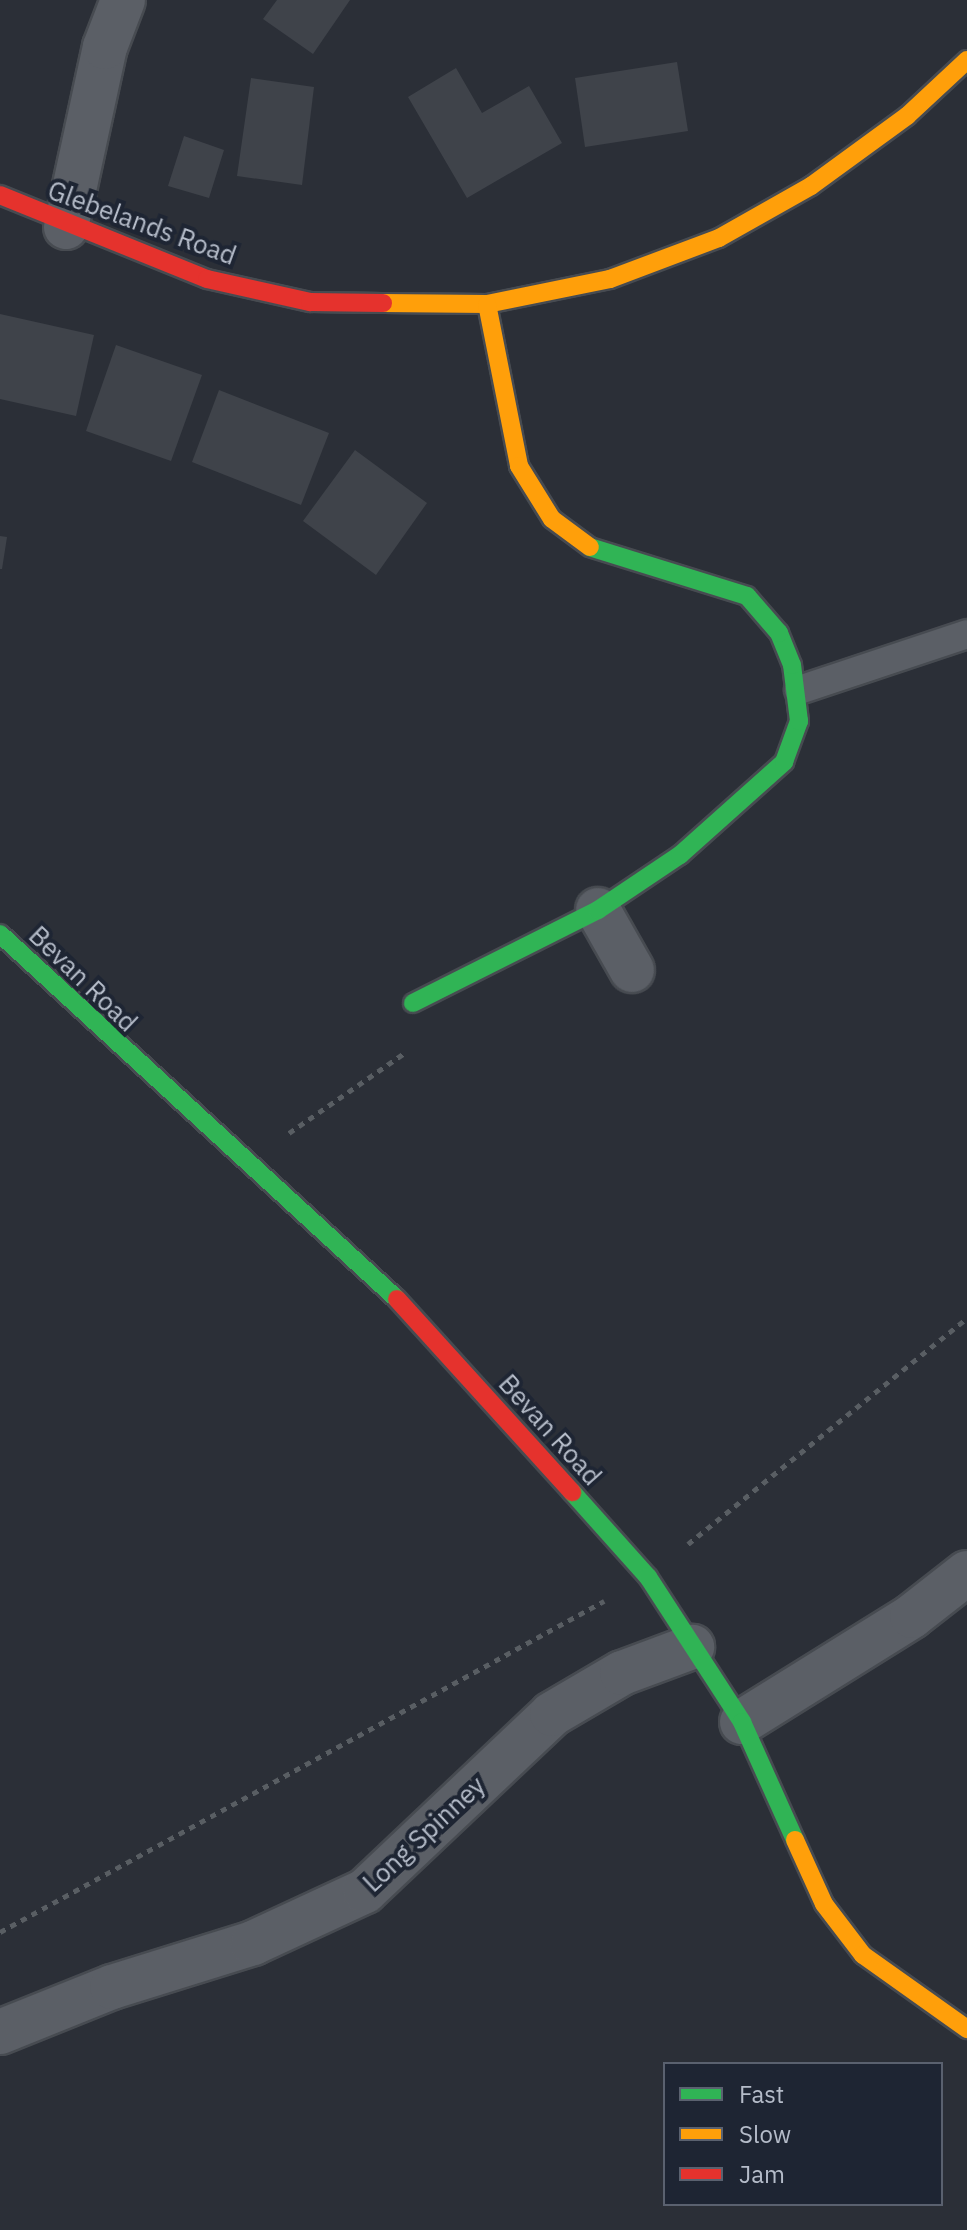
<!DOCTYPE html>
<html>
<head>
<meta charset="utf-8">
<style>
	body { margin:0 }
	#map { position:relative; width:967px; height:2230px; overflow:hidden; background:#2b2f37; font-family:"IBM Plex Sans",sans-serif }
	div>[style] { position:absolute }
	.building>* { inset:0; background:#3f434a }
	.path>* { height:5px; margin-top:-2.5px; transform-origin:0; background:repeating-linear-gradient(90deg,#595e63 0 6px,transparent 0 12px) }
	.roads { filter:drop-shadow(2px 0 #474b51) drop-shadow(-2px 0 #474b51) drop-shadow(0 2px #474b51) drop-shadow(0 -2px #474b51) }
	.lane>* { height:28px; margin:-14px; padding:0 14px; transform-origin:14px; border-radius:14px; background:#5b5f66 }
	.street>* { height:44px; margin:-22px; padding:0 22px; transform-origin:22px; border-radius:22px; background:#5b5f66 }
	.fast>* { height:18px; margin:-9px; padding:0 9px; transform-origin:9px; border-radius:9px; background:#30b455 }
	.slow>* { height:18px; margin:-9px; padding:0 9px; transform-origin:9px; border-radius:9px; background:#ff9f0a }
	.jam>* { height:18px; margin:-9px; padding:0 9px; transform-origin:9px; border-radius:9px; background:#e5322d }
	span { translate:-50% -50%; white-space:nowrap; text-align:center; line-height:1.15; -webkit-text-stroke:8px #1e2533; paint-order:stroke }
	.street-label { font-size:26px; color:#b5bcc9 }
	.legend { position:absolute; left:663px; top:2062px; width:280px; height:144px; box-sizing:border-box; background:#1e2533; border:2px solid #5a616f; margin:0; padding:10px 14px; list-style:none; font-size:24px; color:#b5bcc9 }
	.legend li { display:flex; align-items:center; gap:16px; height:40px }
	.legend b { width:40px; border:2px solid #5a616f }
</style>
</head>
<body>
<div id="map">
	<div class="building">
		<div style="clip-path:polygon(277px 0,350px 0,313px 54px,263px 19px)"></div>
		<div style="clip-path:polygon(677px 62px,688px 131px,585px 147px,575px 78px)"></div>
		<div style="clip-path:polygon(456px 68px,482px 113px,529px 86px,562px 143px,467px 198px,408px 97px)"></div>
		<div style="clip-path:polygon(251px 78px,314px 87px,302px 185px,237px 176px)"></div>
		<div style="clip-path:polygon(184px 136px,224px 150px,209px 198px,168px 186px)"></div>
		<div style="clip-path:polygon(0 314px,94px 335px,76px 416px,0 399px)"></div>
		<div style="clip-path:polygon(116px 345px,202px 375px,171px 461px,86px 431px)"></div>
		<div style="clip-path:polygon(219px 390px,329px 433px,301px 505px,192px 462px)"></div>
		<div style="clip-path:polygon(355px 450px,427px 503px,376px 575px,303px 521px)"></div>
		<div style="clip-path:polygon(0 536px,7px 537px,2px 569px,0 569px)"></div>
	</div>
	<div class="path">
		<div style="left:289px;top:1133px;width:142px;rotate:-34.7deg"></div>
		<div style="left:688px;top:1544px;width:359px;rotate:-39deg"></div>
		<div style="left:0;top:1932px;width:689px;rotate:-28.72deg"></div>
	</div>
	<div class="roads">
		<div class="lane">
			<div style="left:799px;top:690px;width:177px;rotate:-18.4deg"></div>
		</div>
		<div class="street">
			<div style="left:66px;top:227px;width:184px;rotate:-77.8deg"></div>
			<div style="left:105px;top:47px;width:50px;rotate:-69deg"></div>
			<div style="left:598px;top:910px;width:69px;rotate:60.5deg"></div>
			<div style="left:742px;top:1722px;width:200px;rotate:-31.9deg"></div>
			<div style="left:912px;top:1616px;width:70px;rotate:-38deg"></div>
			<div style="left:0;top:2032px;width:121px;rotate:-21.9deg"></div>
			<div style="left:112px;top:1987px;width:148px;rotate:-17.3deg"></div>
			<div style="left:253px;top:1943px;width:123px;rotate:-24.9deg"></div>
			<div style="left:365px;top:1891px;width:257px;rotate:-43.4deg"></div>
			<div style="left:552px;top:1714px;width:81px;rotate:-30.4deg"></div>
			<div style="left:622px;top:1673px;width:75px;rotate:-20.4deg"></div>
		</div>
		<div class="fast">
			<div style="left:0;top:934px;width:539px;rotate:42.6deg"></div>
			<div style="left:413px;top:1003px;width:207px;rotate:-26.7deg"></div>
			<div style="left:598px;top:910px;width:99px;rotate:-33.9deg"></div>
			<div style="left:680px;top:855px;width:140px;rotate:-41.8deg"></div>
			<div style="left:784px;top:762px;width:44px;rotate:-69.9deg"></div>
			<div style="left:799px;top:721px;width:56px;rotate:-97.1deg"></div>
			<div style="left:792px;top:665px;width:35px;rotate:-112deg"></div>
			<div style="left:779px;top:633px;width:49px;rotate:-130.9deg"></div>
			<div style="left:747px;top:596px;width:164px;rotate:-162.7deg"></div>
			<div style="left:572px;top:1492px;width:114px;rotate:48.2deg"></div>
			<div style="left:648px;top:1577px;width:173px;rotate:57deg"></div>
			<div style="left:742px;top:1722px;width:129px;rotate:65.8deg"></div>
		</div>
		<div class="slow">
			<div style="left:383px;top:303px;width:104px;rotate:0.6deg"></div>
			<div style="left:487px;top:304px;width:126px;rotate:-11.5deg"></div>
			<div style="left:610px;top:279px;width:116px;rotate:-20.6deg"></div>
			<div style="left:719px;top:238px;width:106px;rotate:-29.5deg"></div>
			<div style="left:811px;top:186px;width:119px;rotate:-36.1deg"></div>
			<div style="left:907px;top:116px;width:82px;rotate:-43deg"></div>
			<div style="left:487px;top:304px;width:165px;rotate:78.8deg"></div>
			<div style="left:519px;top:466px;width:62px;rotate:58.1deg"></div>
			<div style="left:552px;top:519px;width:47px;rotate:36.4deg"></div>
			<div style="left:795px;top:1840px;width:70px;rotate:65.6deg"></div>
			<div style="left:824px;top:1904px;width:64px;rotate:52.6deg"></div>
			<div style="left:863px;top:1955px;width:128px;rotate:35.4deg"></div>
		</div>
		<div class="jam">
			<div style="left:0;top:195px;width:223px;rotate:22.1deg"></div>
			<div style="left:207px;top:279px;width:106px;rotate:12.6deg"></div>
			<div style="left:310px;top:302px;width:73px;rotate:0.8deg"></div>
			<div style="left:397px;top:1299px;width:261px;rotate:47.8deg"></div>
		</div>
	</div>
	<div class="street-label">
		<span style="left:142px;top:223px;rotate:20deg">Glebelands Road</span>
		<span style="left:83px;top:979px;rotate:44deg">Bevan Road</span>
		<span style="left:550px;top:1430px;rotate:48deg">Bevan Road</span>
		<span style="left:424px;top:1834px;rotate:-43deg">Long Spinney</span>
	</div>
	<ul class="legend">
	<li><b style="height:10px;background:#30b455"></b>Fast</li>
	<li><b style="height:10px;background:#ff9f0a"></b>Slow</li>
	<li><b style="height:10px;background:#e5322d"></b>Jam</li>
	</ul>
</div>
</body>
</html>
